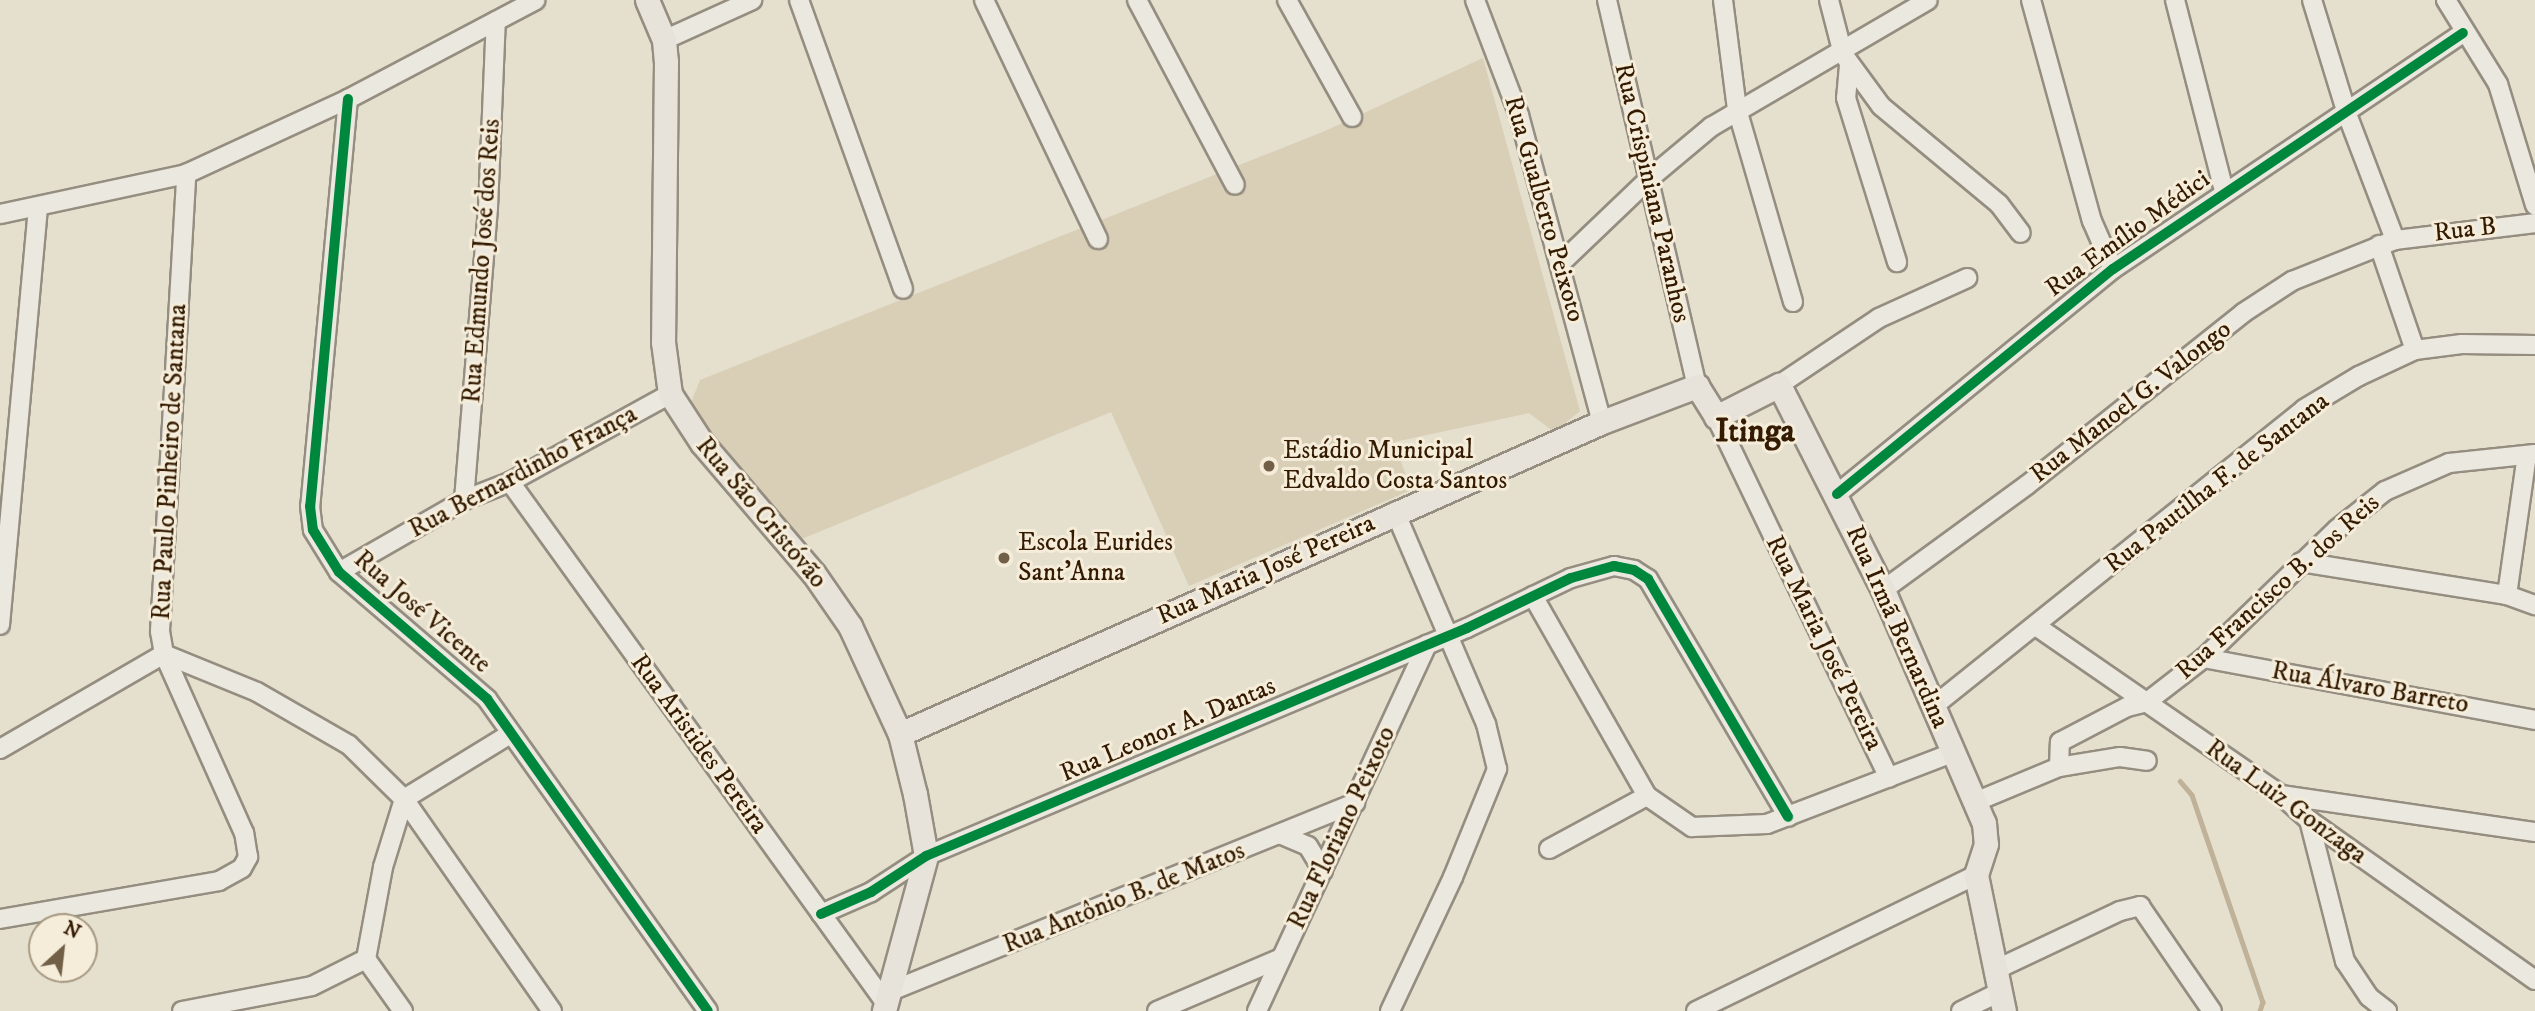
<!DOCTYPE html>
<html>
<head>
<meta charset="utf-8">
<style>
	body { margin:0 }
	#map { position:relative; width:2535px; height:1011px; overflow:hidden; background:#e5dfce; font-family:"IM FELL DW Pica",serif }
	div>[style] { position:absolute }
	.green>* { inset:0; background:#d9ceb6 }
	.stream>* { height:4.5px; margin:-2.25px; padding:0 2.25px; transform-origin:2.25px; border-radius:2.25px; background:#bfb298 }
	.roads { filter:drop-shadow(2px 0 #948d80) drop-shadow(-2px 0 #948d80) drop-shadow(0 2px #948d80) drop-shadow(0 -2px #948d80) }
	.minor>* { height:18px; margin:-9px; padding:0 9px; transform-origin:9px; border-radius:9px; background:#ebe8df }
	.major>* { height:23px; margin:-11.5px; padding:0 11.5px; transform-origin:11.5px; border-radius:11.5px; background:#e8e3da }
	.cycleway>* { height:10px; margin:-5px; padding:0 5px; transform-origin:5px; border-radius:5px; background:#00873e }
	.dots>* { width:19px; height:19px; translate:-50% -50%; box-sizing:border-box; border:4px solid #f5edd9; border-radius:50% }
	span { translate:-50% -50%; white-space:nowrap; text-align:center; line-height:1.15; -webkit-text-stroke:6px #f5edd9; paint-order:stroke }
	.street-label { font-size:26px; color:#331a00 }
	.poi-label { font-size:26px; color:#331a00 }
	.left { translate:0 -50%; text-align:left }
	.district-label { font-size:33px; color:#331a00; font-weight:700 }
	.north { position:absolute; left:28px; top:913px; width:70px; height:70px; box-sizing:border-box; background:#f5edd9; border:2px solid #a79982; border-radius:50%; rotate:27deg; font-size:19px; font-weight:700; line-height:28px; text-align:center; color:#331a00 }
	.north::after { content:''; display:block; margin:auto; width:24px; height:32px; background:#715f48; clip-path:polygon(50% 0,100% 100%,50% 72%,0 100%) }
</style>
</head>
<body>
<div id="map">
	<div class="green">
		<div style="clip-path:polygon(1483px 58px,1580px 411px,1554px 432px,1529px 413px,1394px 442px,1411px 490px,1189px 586px,1111px 412px,787px 545px,684px 420px,700px 380px,1325px 131px)"></div>
	</div>
	<div class="stream">
		<div style="left:2180px;top:781px;width:18px;rotate:49deg"></div>
		<div style="left:2192px;top:795px;width:219px;rotate:71.1deg"></div>
		<div style="left:2263px;top:1002px;width:9px;rotate:108deg"></div>
	</div>
	<div class="roads">
		<div class="minor">
			<div style="left:799px;top:0;width:307px;rotate:70.2deg"></div>
			<div style="left:984px;top:0;width:265px;rotate:64.5deg"></div>
			<div style="left:1137px;top:0;width:209px;rotate:62.1deg"></div>
			<div style="left:1287px;top:0;width:134px;rotate:60.9deg"></div>
			<div style="left:1475px;top:0;width:123px;rotate:69.1deg"></div>
			<div style="left:1519px;top:115px;width:318px;rotate:74.9deg"></div>
			<div style="left:1607px;top:0;width:396px;rotate:76.9deg"></div>
			<div style="left:1723px;top:0;width:110px;rotate:82.7deg"></div>
			<div style="left:1737px;top:109px;width:201px;rotate:73.8deg"></div>
			<div style="left:1829px;top:0;width:56px;rotate:75.5deg"></div>
			<div style="left:1843px;top:54px;width:64px;rotate:53.8deg"></div>
			<div style="left:1881px;top:106px;width:153px;rotate:39.7deg"></div>
			<div style="left:1999px;top:204px;width:36px;rotate:53deg"></div>
			<div style="left:2031px;top:0;width:229px;rotate:74.6deg"></div>
			<div style="left:2092px;top:221px;width:52px;rotate:66.4deg"></div>
			<div style="left:2175px;top:0;width:197px;rotate:75.6deg"></div>
			<div style="left:2312px;top:0;width:119px;rotate:72.9deg"></div>
			<div style="left:2347px;top:114px;width:135px;rotate:69.1deg"></div>
			<div style="left:2446px;top:0;width:99px;rotate:58.2deg"></div>
			<div style="left:2498px;top:84px;width:127px;rotate:73deg"></div>
			<div style="left:664px;top:40px;width:97px;rotate:-24.4deg"></div>
			<div style="left:1849px;top:65px;width:33px;rotate:95deg"></div>
			<div style="left:1846px;top:98px;width:172px;rotate:72.7deg"></div>
			<div style="left:348px;top:99px;width:409px;rotate:95.3deg"></div>
			<div style="left:310px;top:506px;width:24px;rotate:83deg"></div>
			<div style="left:313px;top:530px;width:49px;rotate:58.2deg"></div>
			<div style="left:339px;top:572px;width:195px;rotate:40.6deg"></div>
			<div style="left:487px;top:699px;width:382px;rotate:54.7deg"></div>
			<div style="left:0;top:214px;width:190px;rotate:-12.1deg"></div>
			<div style="left:186px;top:174px;width:179px;rotate:-24.8deg"></div>
			<div style="left:348px;top:99px;width:212px;rotate:-27.8deg"></div>
			<div style="left:2379px;top:245px;width:111px;rotate:71.1deg"></div>
			<div style="left:1561px;top:263px;width:123px;rotate:-43.7deg"></div>
			<div style="left:1650px;top:178px;width:80px;rotate:-39.9deg"></div>
			<div style="left:1711px;top:127px;width:251px;rotate:-30.3deg"></div>
			<div style="left:1779px;top:385px;width:120px;rotate:-33.8deg"></div>
			<div style="left:1879px;top:318px;width:97px;rotate:-24.4deg"></div>
			<div style="left:1716px;top:417px;width:400px;rotate:64.4deg"></div>
			<div style="left:510px;top:482px;width:645px;rotate:54.21deg"></div>
			<div style="left:1837px;top:494px;width:356px;rotate:-39.2deg"></div>
			<div style="left:2113px;top:269px;width:422px;rotate:-34deg"></div>
			<div style="left:464px;top:500px;width:293px;rotate:-85.3deg"></div>
			<div style="left:488px;top:208px;width:187px;rotate:-87.6deg"></div>
			<div style="left:2301px;top:562px;width:209px;rotate:9.1deg"></div>
			<div style="left:2507px;top:595px;width:30px;rotate:20deg"></div>
			<div style="left:339px;top:572px;width:144px;rotate:-29.9deg"></div>
			<div style="left:464px;top:500px;width:49px;rotate:-21.4deg"></div>
			<div style="left:510px;top:482px;width:183px;rotate:-28.8deg"></div>
			<div style="left:1883px;top:590px;width:178px;rotate:-36.1deg"></div>
			<div style="left:2027px;top:485px;width:276px;rotate:-38.5deg"></div>
			<div style="left:2243px;top:313px;width:59px;rotate:-33.1deg"></div>
			<div style="left:2292px;top:281px;width:111px;rotate:-21.7deg"></div>
			<div style="left:2395px;top:240px;width:141px;rotate:-6.9deg"></div>
			<div style="left:2507px;top:595px;width:141px;rotate:-81.9deg"></div>
			<div style="left:1533px;top:596px;width:230px;rotate:60.3deg"></div>
			<div style="left:1647px;top:796px;width:55px;rotate:34.6deg"></div>
			<div style="left:1692px;top:827px;width:75px;rotate:-2.3deg"></div>
			<div style="left:1767px;top:824px;width:198px;rotate:-21deg"></div>
			<div style="left:0;top:625px;width:418px;rotate:-84.8deg"></div>
			<div style="left:2036px;top:626px;width:298px;rotate:34.6deg"></div>
			<div style="left:2281px;top:795px;width:38px;rotate:42deg"></div>
			<div style="left:2309px;top:820px;width:277px;rotate:35.3deg"></div>
			<div style="left:164px;top:654px;width:100px;rotate:22.2deg"></div>
			<div style="left:257px;top:692px;width:106px;rotate:29.9deg"></div>
			<div style="left:349px;top:745px;width:77px;rotate:44.5deg"></div>
			<div style="left:404px;top:799px;width:259px;rotate:55.1deg"></div>
			<div style="left:2204px;top:658px;width:337px;rotate:10.6deg"></div>
			<div style="left:1935px;top:705px;width:473px;rotate:-38.7deg"></div>
			<div style="left:2304px;top:409px;width:64px;rotate:-31deg"></div>
			<div style="left:2359px;top:376px;width:62px;rotate:-24.9deg"></div>
			<div style="left:2415px;top:350px;width:47px;rotate:-7.3deg"></div>
			<div style="left:2462px;top:344px;width:73px;rotate:0.8deg"></div>
			<div style="left:0;top:749px;width:190px;rotate:-30.1deg"></div>
			<div style="left:2059px;top:767px;width:25px;rotate:-88deg"></div>
			<div style="left:2060px;top:742px;width:76px;rotate:-27.6deg"></div>
			<div style="left:2127px;top:707px;width:21px;rotate:-14deg"></div>
			<div style="left:2147px;top:702px;width:72px;rotate:-37.7deg"></div>
			<div style="left:2204px;top:658px;width:185px;rotate:-44.1deg"></div>
			<div style="left:2337px;top:529px;width:61px;rotate:-38.4deg"></div>
			<div style="left:2385px;top:491px;width:70px;rotate:-23.6deg"></div>
			<div style="left:2449px;top:463px;width:86px;rotate:-6deg"></div>
			<div style="left:2281px;top:795px;width:257px;rotate:8.3deg"></div>
			<div style="left:404px;top:799px;width:124px;rotate:-31.5deg"></div>
			<div style="left:1975px;top:802px;width:91px;rotate:-22.6deg"></div>
			<div style="left:2059px;top:767px;width:62px;rotate:-9.3deg"></div>
			<div style="left:2120px;top:757px;width:27px;rotate:8deg"></div>
			<div style="left:2309px;top:820px;width:146px;rotate:75.7deg"></div>
			<div style="left:2345px;top:961px;width:43px;rotate:56.3deg"></div>
			<div style="left:2369px;top:997px;width:23px;rotate:38deg"></div>
			<div style="left:1282px;top:835px;width:28px;rotate:23deg"></div>
			<div style="left:1308px;top:846px;width:29px;rotate:59deg"></div>
			<div style="left:1549px;top:849px;width:111px;rotate:-28.4deg"></div>
			<div style="left:821px;top:914px;width:55px;rotate:-23.7deg"></div>
			<div style="left:871px;top:892px;width:66px;rotate:-33.2deg"></div>
			<div style="left:926px;top:856px;width:587px;rotate:-22.85deg"></div>
			<div style="left:1467px;top:628px;width:115px;rotate:-25.7deg"></div>
			<div style="left:1571px;top:578px;width:45px;rotate:-15.6deg"></div>
			<div style="left:1614px;top:566px;width:20px;rotate:11deg"></div>
			<div style="left:1634px;top:570px;width:17px;rotate:33deg"></div>
			<div style="left:1648px;top:579px;width:276px;rotate:59.5deg"></div>
			<div style="left:0;top:919px;width:222px;rotate:-9.8deg"></div>
			<div style="left:219px;top:881px;width:26px;rotate:-29deg"></div>
			<div style="left:242px;top:868px;width:13px;rotate:-61deg"></div>
			<div style="left:248px;top:857px;width:24px;rotate:-99deg"></div>
			<div style="left:244px;top:833px;width:196px;rotate:-114.1deg"></div>
			<div style="left:164px;top:654px;width:23px;rotate:-100deg"></div>
			<div style="left:160px;top:631px;width:458px;rotate:-86.7deg"></div>
			<div style="left:366px;top:959px;width:94px;rotate:-79.5deg"></div>
			<div style="left:383px;top:867px;width:71px;rotate:-72.8deg"></div>
			<div style="left:366px;top:959px;width:64px;rotate:54.6deg"></div>
			<div style="left:1995px;top:970px;width:138px;rotate:-25.3deg"></div>
			<div style="left:2120px;top:911px;width:21px;rotate:-14deg"></div>
			<div style="left:2140px;top:906px;width:127px;rotate:55.6deg"></div>
			<div style="left:891px;top:991px;width:501px;rotate:-22.06deg"></div>
			<div style="left:182px;top:1011px;width:132px;rotate:-10.9deg"></div>
			<div style="left:312px;top:986px;width:60px;rotate:-26.6deg"></div>
			<div style="left:1157px;top:1011px;width:135px;rotate:-23.1deg"></div>
			<div style="left:1257px;top:1011px;width:404px;rotate:-65.1deg"></div>
			<div style="left:1390px;top:1011px;width:148px;rotate:-64.8deg"></div>
			<div style="left:1453px;top:877px;width:117px;rotate:-67.8deg"></div>
			<div style="left:1497px;top:769px;width:46px;rotate:-103.7deg"></div>
			<div style="left:1486px;top:724px;width:231px;rotate:-113.2deg"></div>
			<div style="left:1696px;top:1011px;width:311px;rotate:-25.9deg"></div>
			<div style="left:1961px;top:1011px;width:43px;rotate:-26deg"></div>
		</div>
		<div class="major">
			<div style="left:647px;top:0;width:43px;rotate:67deg"></div>
			<div style="left:664px;top:40px;width:21px;rotate:85deg"></div>
			<div style="left:666px;top:61px;width:281px;rotate:90.6deg"></div>
			<div style="left:663px;top:342px;width:52px;rotate:82.3deg"></div>
			<div style="left:670px;top:394px;width:59px;rotate:56.9deg"></div>
			<div style="left:702px;top:443px;width:172px;rotate:49.5deg"></div>
			<div style="left:814px;top:574px;width:63px;rotate:55.3deg"></div>
			<div style="left:850px;top:626px;width:119px;rotate:65.2deg"></div>
			<div style="left:900px;top:734px;width:62px;rotate:76deg"></div>
			<div style="left:915px;top:794px;width:63px;rotate:79.9deg"></div>
			<div style="left:926px;top:856px;width:161px;rotate:105.2deg"></div>
			<div style="left:900px;top:734px;width:768px;rotate:-23.96deg"></div>
			<div style="left:1602px;top:422px;width:102px;rotate:-20.8deg"></div>
			<div style="left:1697px;top:386px;width:36px;rotate:58deg"></div>
			<div style="left:1716px;top:417px;width:71px;rotate:-26.9deg"></div>
			<div style="left:1779px;top:385px;width:230px;rotate:63.1deg"></div>
			<div style="left:1883px;top:590px;width:254px;rotate:66.6deg"></div>
			<div style="left:1984px;top:823px;width:21px;rotate:85deg"></div>
			<div style="left:1986px;top:844px;width:33px;rotate:108deg"></div>
			<div style="left:1976px;top:875px;width:139px;rotate:78.4deg"></div>
		</div>
	</div>
	<div class="cycleway">
		<div style="left:348px;top:99px;width:409px;rotate:95.3deg"></div>
		<div style="left:310px;top:506px;width:24px;rotate:83deg"></div>
		<div style="left:313px;top:530px;width:49px;rotate:58.2deg"></div>
		<div style="left:339px;top:572px;width:195px;rotate:40.6deg"></div>
		<div style="left:487px;top:699px;width:382px;rotate:54.7deg"></div>
		<div style="left:1837px;top:494px;width:356px;rotate:-39.2deg"></div>
		<div style="left:2113px;top:269px;width:422px;rotate:-34deg"></div>
		<div style="left:821px;top:914px;width:55px;rotate:-23.7deg"></div>
		<div style="left:871px;top:892px;width:66px;rotate:-33.2deg"></div>
		<div style="left:926px;top:856px;width:587px;rotate:-22.85deg"></div>
		<div style="left:1467px;top:628px;width:115px;rotate:-25.7deg"></div>
		<div style="left:1571px;top:578px;width:45px;rotate:-15.6deg"></div>
		<div style="left:1614px;top:566px;width:20px;rotate:11deg"></div>
		<div style="left:1634px;top:570px;width:17px;rotate:33deg"></div>
		<div style="left:1648px;top:579px;width:276px;rotate:59.5deg"></div>
	</div>
	<div class="dots">
		<div style="left:1269px;top:466px;background:#715f48"></div>
		<div style="left:1004px;top:558px;background:#715f48"></div>
	</div>
	<div class="street-label">
		<span style="left:1652px;top:193px;rotate:77deg">Rua Crispiniana Paranhos</span>
		<span style="left:1544px;top:209px;rotate:74deg">Rua Gualberto Peixoto</span>
		<span style="left:2465px;top:230px;rotate:-7deg">Rua B</span>
		<span style="left:2128px;top:234px;rotate:-36deg">Rua Emílio Médici</span>
		<span style="left:482px;top:261px;rotate:-86deg">Rua Edmundo José dos Reis</span>
		<span style="left:2131px;top:402px;rotate:-38deg">Rua Manoel G. Valongo</span>
		<span style="left:170px;top:462px;rotate:-87deg">Rua Paulo Pinheiro de Santana</span>
		<span style="left:523px;top:472px;rotate:-28deg">Rua Bernardinho França</span>
		<span style="left:2217px;top:483px;rotate:-38deg">Rua Pautilha F. de Santana</span>
		<span style="left:761px;top:513px;rotate:50deg">Rua São Cristóvão</span>
		<span style="left:1266px;top:570px;rotate:-24deg">Rua Maria José Pereira</span>
		<span style="left:2278px;top:587px;rotate:-42deg">Rua Francisco B. dos Reis</span>
		<span style="left:422px;top:612px;rotate:41deg">Rua José Vicente</span>
		<span style="left:1897px;top:627px;rotate:66deg">Rua Irmã Bernardina</span>
		<span style="left:1824px;top:643px;rotate:64deg">Rua Maria José Pereira</span>
		<span style="left:2370px;top:688px;rotate:10deg">Rua Álvaro Barreto</span>
		<span style="left:1168px;top:730px;rotate:-23deg">Rua Leonor A. Dantas</span>
		<span style="left:699px;top:744px;rotate:54deg">Rua Aristides Pereira</span>
		<span style="left:2286px;top:802px;rotate:36deg">Rua Luiz Gonzaga</span>
		<span style="left:1342px;top:828px;rotate:-65deg">Rua Floriano Peixoto</span>
		<span style="left:1124px;top:898px;rotate:-22deg">Rua Antônio B. de Matos</span>
	</div>
	<div class="poi-label">
		<span class="left" style="left:1283px;top:466px">Estádio Municipal<br>Edvaldo Costa Santos</span>
		<span class="left" style="left:1018px;top:558px">Escola Eurides<br>Sant'Anna</span>
	</div>
	<div class="district-label">
		<span style="left:1755px;top:432px">Itinga</span>
	</div>
	<div class="north">N</div>
</div>
</body>
</html>
